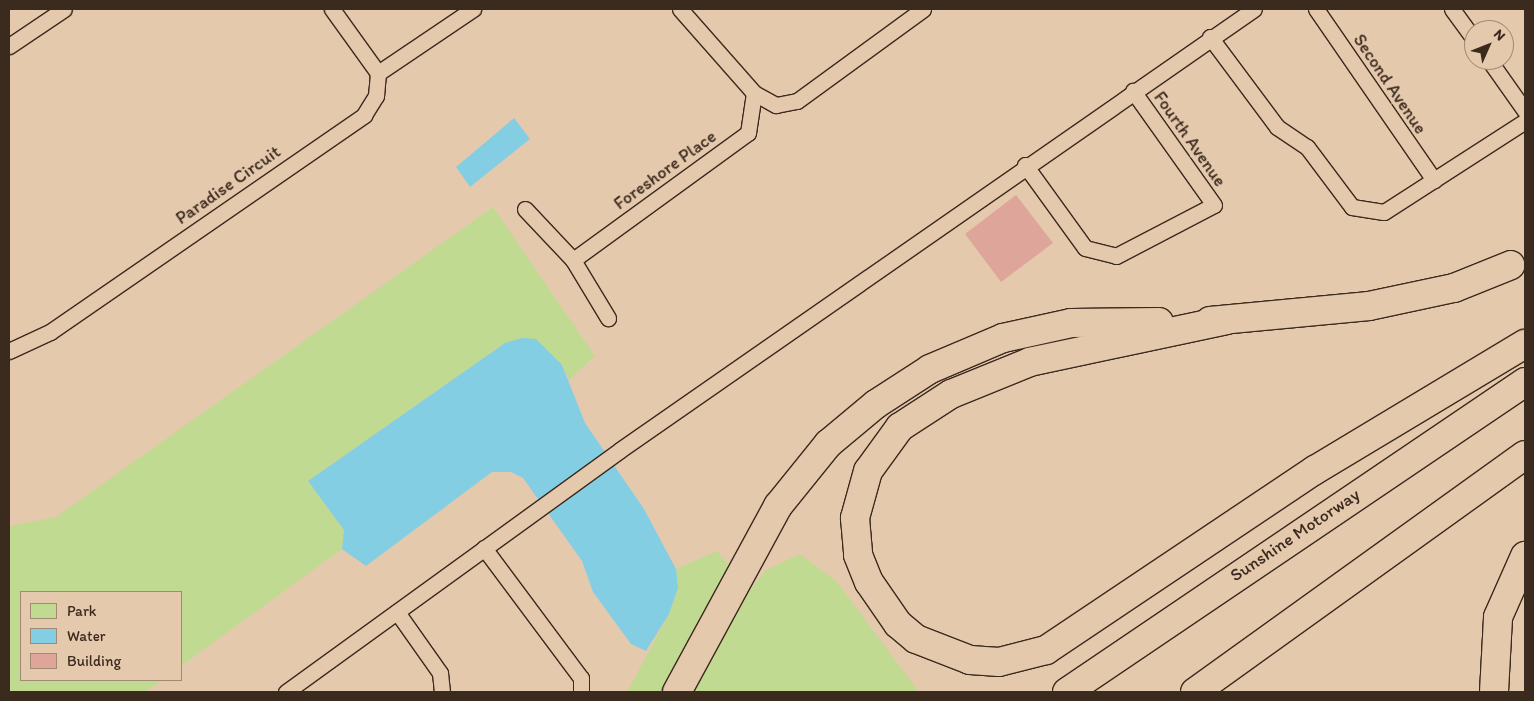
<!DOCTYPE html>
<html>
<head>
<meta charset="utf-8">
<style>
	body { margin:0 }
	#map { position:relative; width:1534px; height:701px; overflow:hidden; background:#e5c9ad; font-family:Itim,sans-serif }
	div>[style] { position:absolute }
	.green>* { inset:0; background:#c0da91 }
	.water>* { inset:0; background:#84cee4 }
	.building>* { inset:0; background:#dea59a }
	.roads { filter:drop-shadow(1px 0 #3b2a1e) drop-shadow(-1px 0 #3b2a1e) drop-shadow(0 1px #3b2a1e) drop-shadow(0 -1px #3b2a1e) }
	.service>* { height:15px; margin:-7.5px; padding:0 7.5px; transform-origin:7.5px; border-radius:7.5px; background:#e5c9ad }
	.motorway>* { height:28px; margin:-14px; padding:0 14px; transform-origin:14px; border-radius:14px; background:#e5c9ad }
	span { translate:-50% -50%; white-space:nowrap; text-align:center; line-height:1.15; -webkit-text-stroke:5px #e5c9ad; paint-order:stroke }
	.street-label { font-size:18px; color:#3b2a1e }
	.frame { position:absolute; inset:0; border:10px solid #3b2a1e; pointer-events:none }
	.legend { position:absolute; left:20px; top:591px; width:162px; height:90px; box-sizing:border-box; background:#e5c9ad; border:1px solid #a18974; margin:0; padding:6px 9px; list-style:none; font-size:15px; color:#3b2a1e }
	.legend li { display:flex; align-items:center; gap:10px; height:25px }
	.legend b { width:25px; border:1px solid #a18974 }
	.north { position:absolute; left:1464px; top:20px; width:50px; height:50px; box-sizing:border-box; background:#e5c9ad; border:1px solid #a18974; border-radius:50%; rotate:46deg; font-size:14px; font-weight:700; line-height:20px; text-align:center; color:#3b2a1e }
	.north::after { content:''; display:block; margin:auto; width:18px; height:22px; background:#3b2a1e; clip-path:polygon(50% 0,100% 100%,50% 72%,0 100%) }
</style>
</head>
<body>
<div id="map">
	<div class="green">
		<div style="clip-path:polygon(493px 207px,595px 356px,569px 380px,562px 365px,505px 343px,308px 481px,344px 530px,342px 549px,181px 666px,181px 592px,21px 592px,21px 680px,163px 680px,145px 692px,9px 692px,9px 526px,56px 517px)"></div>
		<div style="clip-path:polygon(717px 551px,750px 590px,766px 570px,800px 554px,837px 582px,919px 692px,627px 692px,669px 614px,678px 588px,676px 569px)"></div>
	</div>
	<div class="water">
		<div style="clip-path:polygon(514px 118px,530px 139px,470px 187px,456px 167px)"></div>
		<div style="clip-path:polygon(522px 338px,536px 339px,562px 365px,585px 423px,644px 509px,676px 569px,678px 588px,669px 614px,646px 651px,631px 644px,593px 592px,582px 561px,523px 478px,511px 472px,492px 472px,366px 566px,342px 549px,344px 530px,308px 481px,505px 343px)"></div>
	</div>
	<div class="building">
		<div style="clip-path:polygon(1016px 195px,1053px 243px,1001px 282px,965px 234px)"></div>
	</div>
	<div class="roads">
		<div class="service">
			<div style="left:680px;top:9px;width:112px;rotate:48.6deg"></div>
			<div style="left:754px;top:93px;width:25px;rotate:29deg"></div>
			<div style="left:776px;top:105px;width:21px;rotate:-11deg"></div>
			<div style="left:797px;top:101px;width:156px;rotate:-36.1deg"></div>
			<div style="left:1316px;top:9px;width:208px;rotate:55.4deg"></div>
			<div style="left:1452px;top:9px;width:37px;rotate:54deg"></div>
			<div style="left:1210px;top:37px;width:112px;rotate:53.3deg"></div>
			<div style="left:1277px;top:127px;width:36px;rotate:34deg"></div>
			<div style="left:1307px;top:147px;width:75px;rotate:53.1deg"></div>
			<div style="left:1352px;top:207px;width:32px;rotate:9deg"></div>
			<div style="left:1384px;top:212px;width:168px;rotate:-32.8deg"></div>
			<div style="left:9px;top:46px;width:66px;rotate:-33.9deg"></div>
			<div style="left:1489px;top:60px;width:62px;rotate:54.8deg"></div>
			<div style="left:378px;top:73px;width:115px;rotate:-34deg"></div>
			<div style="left:1025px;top:165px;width:102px;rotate:54.1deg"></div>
			<div style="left:1085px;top:248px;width:32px;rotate:14deg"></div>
			<div style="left:1116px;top:256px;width:110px;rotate:-27.5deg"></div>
			<div style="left:1214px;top:205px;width:140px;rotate:-125.4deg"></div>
			<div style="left:525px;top:209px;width:70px;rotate:46.7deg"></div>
			<div style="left:573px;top:260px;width:68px;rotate:58.9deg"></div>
			<div style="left:573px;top:260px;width:216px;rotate:-36deg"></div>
			<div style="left:748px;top:133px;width:40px;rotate:-81.5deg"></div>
			<div style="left:9px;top:351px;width:45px;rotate:-24.9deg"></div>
			<div style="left:50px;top:332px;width:382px;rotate:-34.6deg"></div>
			<div style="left:364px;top:115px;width:22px;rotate:-58deg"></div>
			<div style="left:376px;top:96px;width:23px;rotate:-85deg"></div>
			<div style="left:378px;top:73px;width:79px;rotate:-125.7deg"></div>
			<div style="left:484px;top:548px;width:162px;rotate:53.3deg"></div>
			<div style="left:581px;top:678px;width:14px;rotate:90deg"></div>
			<div style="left:397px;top:612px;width:75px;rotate:54.8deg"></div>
			<div style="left:440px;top:673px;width:19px;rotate:84deg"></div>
			<div style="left:286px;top:692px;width:412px;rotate:-35.9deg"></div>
			<div style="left:620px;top:450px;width:772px;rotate:-34.82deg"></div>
		</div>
		<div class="motorway">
			<div style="left:1227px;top:320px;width:201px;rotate:168deg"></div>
			<div style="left:1030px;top:362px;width:85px;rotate:157.9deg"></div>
			<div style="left:951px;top:394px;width:61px;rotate:147.1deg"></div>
			<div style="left:900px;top:427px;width:54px;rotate:126deg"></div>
			<div style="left:868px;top:471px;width:49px;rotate:105.5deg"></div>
			<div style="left:855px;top:518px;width:37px;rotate:85deg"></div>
			<div style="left:858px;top:555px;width:29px;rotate:68deg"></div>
			<div style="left:869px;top:582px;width:51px;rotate:55.4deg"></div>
			<div style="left:898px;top:624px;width:23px;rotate:40deg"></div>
			<div style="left:916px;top:639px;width:58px;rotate:21.3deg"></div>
			<div style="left:970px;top:660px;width:29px;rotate:4deg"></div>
			<div style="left:999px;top:662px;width:49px;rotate:-14.3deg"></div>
			<div style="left:1046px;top:650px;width:324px;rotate:-33.8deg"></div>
			<div style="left:1315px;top:470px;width:245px;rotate:-31deg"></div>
			<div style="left:1210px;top:321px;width:160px;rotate:-5.4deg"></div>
			<div style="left:1369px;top:306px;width:87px;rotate:-12deg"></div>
			<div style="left:1454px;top:288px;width:61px;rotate:-22deg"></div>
			<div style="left:677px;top:692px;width:212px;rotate:-61.5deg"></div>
			<div style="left:778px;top:506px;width:80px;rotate:-51.1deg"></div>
			<div style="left:828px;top:444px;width:62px;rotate:-39.8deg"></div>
			<div style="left:876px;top:404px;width:64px;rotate:-32.9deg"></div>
			<div style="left:930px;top:369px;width:79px;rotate:-23deg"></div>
			<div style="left:1003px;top:338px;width:70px;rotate:-12.4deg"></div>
			<div style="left:1071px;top:323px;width:88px;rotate:-0.7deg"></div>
			<div style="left:1067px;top:692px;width:553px;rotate:-34.09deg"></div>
			<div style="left:1195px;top:692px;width:406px;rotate:-35.7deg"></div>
			<div style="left:1494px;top:692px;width:75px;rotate:-86.9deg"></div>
			<div style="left:1498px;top:617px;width:67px;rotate:-66.1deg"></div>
		</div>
	</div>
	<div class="street-label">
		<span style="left:1390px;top:84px;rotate:56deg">Second Avenue</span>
		<span style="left:1190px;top:139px;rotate:55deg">Fourth Avenue</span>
		<span style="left:665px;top:170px;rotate:-36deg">Foreshore Place</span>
		<span style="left:228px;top:185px;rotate:-35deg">Paradise Circuit</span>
		<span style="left:1295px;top:535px;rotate:-34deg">Sunshine Motorway</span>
	</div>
	<div class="frame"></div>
	<ul class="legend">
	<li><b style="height:14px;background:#c0da91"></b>Park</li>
	<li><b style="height:14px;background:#84cee4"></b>Water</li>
	<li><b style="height:14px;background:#dea59a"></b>Building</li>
	</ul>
	<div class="north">N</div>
</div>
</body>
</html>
